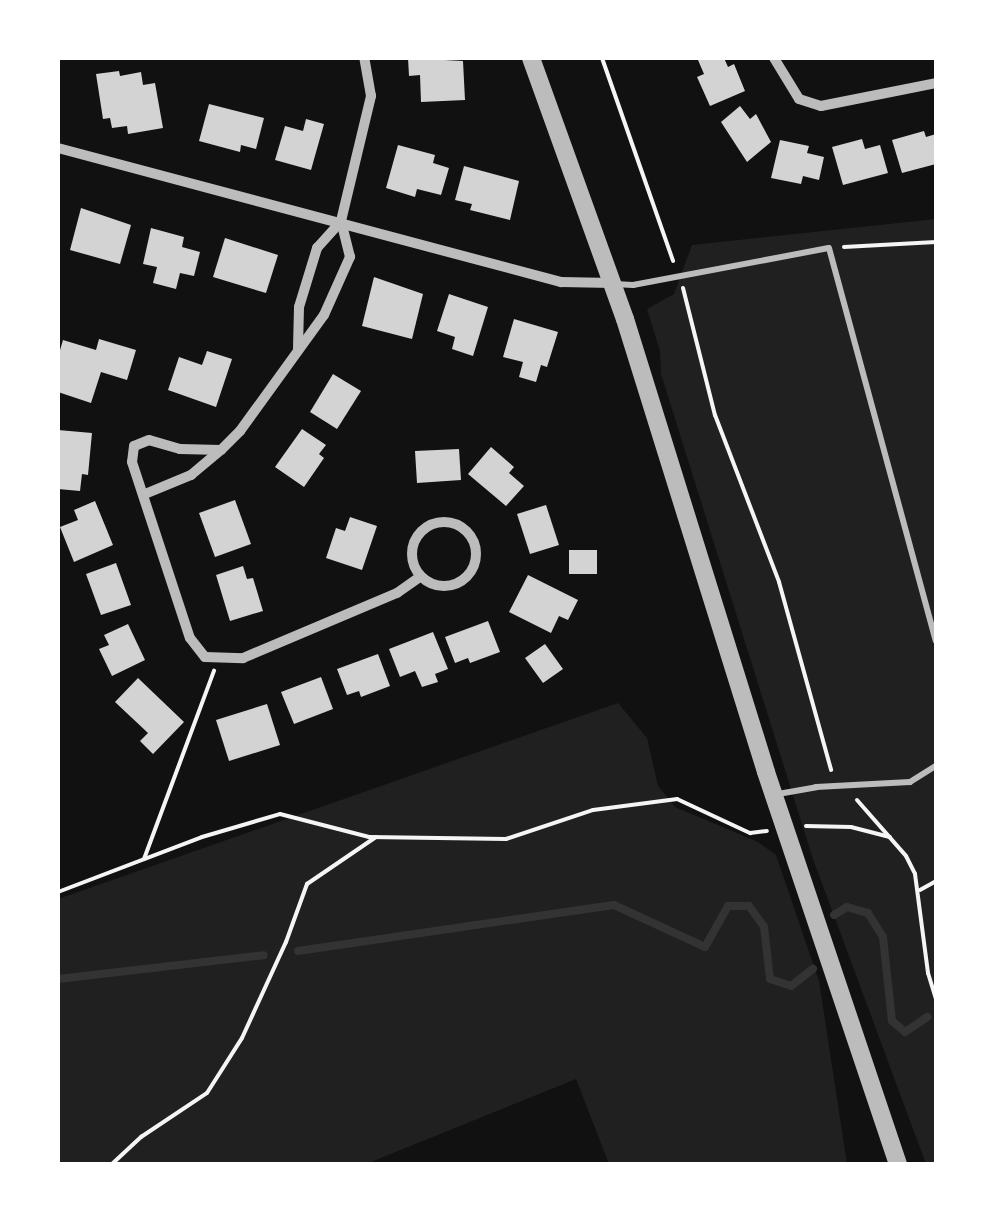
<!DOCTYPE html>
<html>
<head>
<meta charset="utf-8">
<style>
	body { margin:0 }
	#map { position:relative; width:994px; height:1222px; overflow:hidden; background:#111; font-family:Manrope,sans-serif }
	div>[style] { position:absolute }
	.green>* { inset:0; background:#202020 }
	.stream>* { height:8px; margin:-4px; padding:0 4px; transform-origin:4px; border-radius:4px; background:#333 }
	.building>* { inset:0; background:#d3d3d3 }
	.path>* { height:4px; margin:-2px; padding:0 2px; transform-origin:2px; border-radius:2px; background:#f5f5f5 }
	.service>* { height:6px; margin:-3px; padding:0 3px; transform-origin:3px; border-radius:3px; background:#bcbcbc }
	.minor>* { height:10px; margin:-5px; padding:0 5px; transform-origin:5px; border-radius:5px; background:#bcbcbc }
	.minor>.ring { margin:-5px; padding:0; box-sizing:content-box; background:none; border:10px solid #bcbcbc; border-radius:50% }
	.tertiary>* { height:18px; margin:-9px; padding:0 9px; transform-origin:9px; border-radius:9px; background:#bcbcbc }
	span { translate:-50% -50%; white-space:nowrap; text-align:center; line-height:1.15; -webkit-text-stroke:9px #fff; paint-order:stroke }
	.frame { position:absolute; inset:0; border:60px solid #fff; pointer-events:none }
</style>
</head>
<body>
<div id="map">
	<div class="green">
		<div style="clip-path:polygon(936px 219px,936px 1164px,926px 1164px,813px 859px,661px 374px,660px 351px,647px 309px,674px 294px,692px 245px)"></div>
		<div style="clip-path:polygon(618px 703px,647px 738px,658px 786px,675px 807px,758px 842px,776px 855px,819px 981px,847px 1164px,609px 1164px,576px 1079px,366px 1164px,58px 1164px,58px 899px)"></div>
	</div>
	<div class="stream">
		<div style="left:834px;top:915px;width:15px;rotate:-32deg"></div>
		<div style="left:847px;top:907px;width:22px;rotate:16deg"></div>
		<div style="left:868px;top:913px;width:28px;rotate:58deg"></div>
		<div style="left:883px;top:937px;width:84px;rotate:83.9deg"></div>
		<div style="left:892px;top:1021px;width:17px;rotate:40deg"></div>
		<div style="left:905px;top:1032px;width:27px;rotate:-34deg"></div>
		<div style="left:298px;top:951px;width:319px;rotate:-8.3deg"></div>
		<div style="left:614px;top:905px;width:100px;rotate:24.8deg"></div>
		<div style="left:705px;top:947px;width:47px;rotate:-60.7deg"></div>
		<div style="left:728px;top:906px;width:21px"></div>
		<div style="left:749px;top:906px;width:26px;rotate:54deg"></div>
		<div style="left:764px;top:927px;width:52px;rotate:83.4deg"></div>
		<div style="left:770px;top:979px;width:22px;rotate:18deg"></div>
		<div style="left:791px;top:986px;width:28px;rotate:-38deg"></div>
		<div style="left:58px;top:979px;width:207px;rotate:-6.6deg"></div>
	</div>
	<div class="building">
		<div style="clip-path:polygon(408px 58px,463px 61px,465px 100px,421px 102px,420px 75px,409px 76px)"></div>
		<div style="clip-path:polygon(705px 58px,724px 58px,728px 67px,734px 64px,745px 91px,710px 106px,697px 77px,704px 74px,698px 60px)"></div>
		<div style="clip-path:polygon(119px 71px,120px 76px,141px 72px,143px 85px,155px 83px,163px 128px,128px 134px,127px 126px,112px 128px,110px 118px,103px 119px,96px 74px)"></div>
		<div style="clip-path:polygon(209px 104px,264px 118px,256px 149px,241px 145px,240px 152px,199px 141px)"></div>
		<div style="clip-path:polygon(740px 106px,750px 119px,756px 114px,771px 142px,747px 162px,721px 122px)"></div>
		<div style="clip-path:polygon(306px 119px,324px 124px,311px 170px,275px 160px,285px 126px,303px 131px)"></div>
		<div style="clip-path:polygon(924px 131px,926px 137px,936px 134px,936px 164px,902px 173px,892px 140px)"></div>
		<div style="clip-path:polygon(862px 139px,865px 149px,880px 145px,888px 173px,843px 185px,832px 147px)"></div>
		<div style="clip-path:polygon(780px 140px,809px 146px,807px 153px,824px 157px,819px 180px,803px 176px,801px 184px,771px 178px)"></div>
		<div style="clip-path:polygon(398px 145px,435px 155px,433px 163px,449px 168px,441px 195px,417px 189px,415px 197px,386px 188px)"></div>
		<div style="clip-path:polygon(464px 166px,519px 181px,510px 220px,470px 210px,472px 204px,455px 200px)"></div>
		<div style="clip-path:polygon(81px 208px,131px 225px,120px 264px,70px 250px)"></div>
		<div style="clip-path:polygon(151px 228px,184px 237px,182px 247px,200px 252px,194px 276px,180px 273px,176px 289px,153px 283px,157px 267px,143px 264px)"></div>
		<div style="clip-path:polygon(225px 238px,278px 255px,266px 293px,213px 277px)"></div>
		<div style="clip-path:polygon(374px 277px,423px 294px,412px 339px,362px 326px)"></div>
		<div style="clip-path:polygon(449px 294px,488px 307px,473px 356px,452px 349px,455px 337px,437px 331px)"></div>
		<div style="clip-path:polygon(514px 319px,558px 332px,547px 367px,541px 365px,536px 382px,519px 377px,523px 362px,503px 357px)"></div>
		<div style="clip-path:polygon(99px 339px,136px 350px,127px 380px,101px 372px,91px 403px,58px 392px,58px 357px,63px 340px,96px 350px)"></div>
		<div style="clip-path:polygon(207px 351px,232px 359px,216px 407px,168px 390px,179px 357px,202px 365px)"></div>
		<div style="clip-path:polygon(333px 374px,361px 391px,337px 429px,310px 412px)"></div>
		<div style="clip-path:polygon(302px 429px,326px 445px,319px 454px,324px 458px,304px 487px,275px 467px)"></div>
		<div style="clip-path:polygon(58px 430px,92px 433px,88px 475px,82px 474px,80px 491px,58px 489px)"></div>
		<div style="clip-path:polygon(491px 447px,514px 467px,509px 473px,524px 486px,506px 506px,468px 474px)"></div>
		<div style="clip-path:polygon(459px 449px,461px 480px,417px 483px,415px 451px)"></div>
		<div style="clip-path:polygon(235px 500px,251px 544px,215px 557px,199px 513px)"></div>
		<div style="clip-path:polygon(95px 501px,113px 545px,74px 562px,60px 527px,78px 520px,74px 510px)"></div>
		<div style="clip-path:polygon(546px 505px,559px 545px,530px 554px,517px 514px)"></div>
		<div style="clip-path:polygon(350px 517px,377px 526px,362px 570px,326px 558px,336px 528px,345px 531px)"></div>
		<div style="clip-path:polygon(569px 550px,597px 550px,597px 574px,569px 574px)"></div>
		<div style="clip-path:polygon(116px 563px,131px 605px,101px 615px,86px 574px)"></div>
		<div style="clip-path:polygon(243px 566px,247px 579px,253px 578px,263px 611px,230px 621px,216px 575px)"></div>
		<div style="clip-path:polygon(528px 575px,578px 600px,568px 620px,559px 616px,551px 633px,509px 612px)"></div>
		<div style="clip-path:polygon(488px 621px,500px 652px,470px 663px,468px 658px,455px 663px,445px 637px)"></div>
		<div style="clip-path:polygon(128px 624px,145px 660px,112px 676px,99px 649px,109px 645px,104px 635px)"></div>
		<div style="clip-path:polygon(433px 632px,448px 669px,435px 674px,438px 682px,422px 687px,415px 671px,400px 677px,389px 649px)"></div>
		<div style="clip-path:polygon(545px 644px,563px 669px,543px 683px,525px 658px)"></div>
		<div style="clip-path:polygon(378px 654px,390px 686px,361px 697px,359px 691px,347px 695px,337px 669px)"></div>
		<div style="clip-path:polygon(321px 677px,333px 709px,294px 724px,281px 692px)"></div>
		<div style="clip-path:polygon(138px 678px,184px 722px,153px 754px,140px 741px,148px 733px,115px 702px)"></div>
		<div style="clip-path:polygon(267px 704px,280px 745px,229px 761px,216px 720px)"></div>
	</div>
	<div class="path">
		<div style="left:602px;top:58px;width:215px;rotate:70.7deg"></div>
		<div style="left:844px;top:247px;width:92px;rotate:-3.1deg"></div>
		<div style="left:683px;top:288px;width:131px;rotate:75.9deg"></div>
		<div style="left:715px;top:415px;width:179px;rotate:69deg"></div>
		<div style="left:779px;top:582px;width:195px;rotate:74.5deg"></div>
		<div style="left:857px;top:800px;width:74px;rotate:48.8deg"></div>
		<div style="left:906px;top:856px;width:20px;rotate:63deg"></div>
		<div style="left:915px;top:874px;width:100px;rotate:82.5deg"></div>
		<div style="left:928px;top:973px;width:28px;rotate:73deg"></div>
		<div style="left:806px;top:826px;width:45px;rotate:1.3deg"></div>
		<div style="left:851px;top:827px;width:40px;rotate:14.4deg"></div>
		<div style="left:144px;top:859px;width:201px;rotate:-69.6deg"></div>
		<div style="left:920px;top:890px;width:18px;rotate:-29deg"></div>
		<div style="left:58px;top:892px;width:154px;rotate:-20.9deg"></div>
		<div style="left:202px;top:837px;width:81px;rotate:-16.4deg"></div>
		<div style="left:280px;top:814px;width:92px;rotate:14.5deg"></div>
		<div style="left:369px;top:837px;width:137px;rotate:0.8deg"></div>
		<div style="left:506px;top:839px;width:92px;rotate:-18.4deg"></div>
		<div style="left:593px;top:810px;width:85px;rotate:-7.5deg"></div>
		<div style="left:677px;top:799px;width:81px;rotate:25deg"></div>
		<div style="left:750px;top:833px;width:17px;rotate:-7deg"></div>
		<div style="left:112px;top:1164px;width:40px;rotate:-43deg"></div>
		<div style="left:141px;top:1137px;width:79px;rotate:-33.7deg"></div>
		<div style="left:207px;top:1093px;width:65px;rotate:-57.5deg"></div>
		<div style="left:242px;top:1038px;width:106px;rotate:-65.4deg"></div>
		<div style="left:286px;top:942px;width:62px;rotate:-70.1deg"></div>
		<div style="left:307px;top:884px;width:83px;rotate:-34.3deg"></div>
	</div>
	<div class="service">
		<div style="left:614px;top:284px;width:19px;rotate:3deg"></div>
		<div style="left:633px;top:285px;width:199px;rotate:-10.7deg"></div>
		<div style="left:829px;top:248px;width:407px;rotate:74.8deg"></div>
		<div style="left:778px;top:794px;width:39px;rotate:-10deg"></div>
		<div style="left:816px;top:787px;width:94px;rotate:-3deg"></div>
		<div style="left:910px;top:782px;width:31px;rotate:-32deg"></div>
	</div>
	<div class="minor">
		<div style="left:774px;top:58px;width:48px;rotate:58.6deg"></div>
		<div style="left:799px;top:99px;width:23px;rotate:18deg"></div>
		<div style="left:821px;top:106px;width:117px;rotate:-11.3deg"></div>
		<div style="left:58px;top:148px;width:521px;rotate:14.92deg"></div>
		<div style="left:561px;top:282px;width:52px;rotate:1.1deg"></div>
		<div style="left:298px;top:348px;width:41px;rotate:-88.6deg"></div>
		<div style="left:299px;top:307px;width:62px;rotate:-73deg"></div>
		<div style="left:317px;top:248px;width:36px;rotate:-48deg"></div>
		<div style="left:221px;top:450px;width:41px;rotate:-178.6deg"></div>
		<div style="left:180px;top:449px;width:32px;rotate:-164deg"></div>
		<div style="left:149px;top:440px;width:16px;rotate:158deg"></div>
		<div style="left:134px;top:446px;width:16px;rotate:97deg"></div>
		<div style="left:132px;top:462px;width:185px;rotate:71.8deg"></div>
		<div style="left:190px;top:638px;width:24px;rotate:52deg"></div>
		<div style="left:205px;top:657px;width:38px;rotate:2deg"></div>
		<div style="left:243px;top:658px;width:167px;rotate:-22.9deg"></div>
		<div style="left:397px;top:593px;width:28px;rotate:-35deg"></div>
		<div style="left:145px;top:494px;width:50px;rotate:-22.4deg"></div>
		<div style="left:191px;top:475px;width:39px;rotate:-40deg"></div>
		<div style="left:221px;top:450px;width:27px;rotate:-45deg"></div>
		<div style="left:240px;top:431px;width:143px;rotate:-54.1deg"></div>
		<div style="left:324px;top:315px;width:64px;rotate:-65.9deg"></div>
		<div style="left:350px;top:257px;width:37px;rotate:-104deg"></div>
		<div style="left:341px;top:221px;width:129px;rotate:-76.5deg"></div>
		<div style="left:371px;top:96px;width:39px;rotate:-100deg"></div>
		<div class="ring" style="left:412px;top:522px;width:54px;height:54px"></div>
	</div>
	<div class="tertiary">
		<div style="left:531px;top:58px;width:277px;rotate:70.2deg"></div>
		<div style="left:625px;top:319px;width:474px;rotate:72.7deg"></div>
		<div style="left:766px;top:772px;width:414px;rotate:71.4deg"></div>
	</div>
	<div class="frame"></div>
</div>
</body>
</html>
